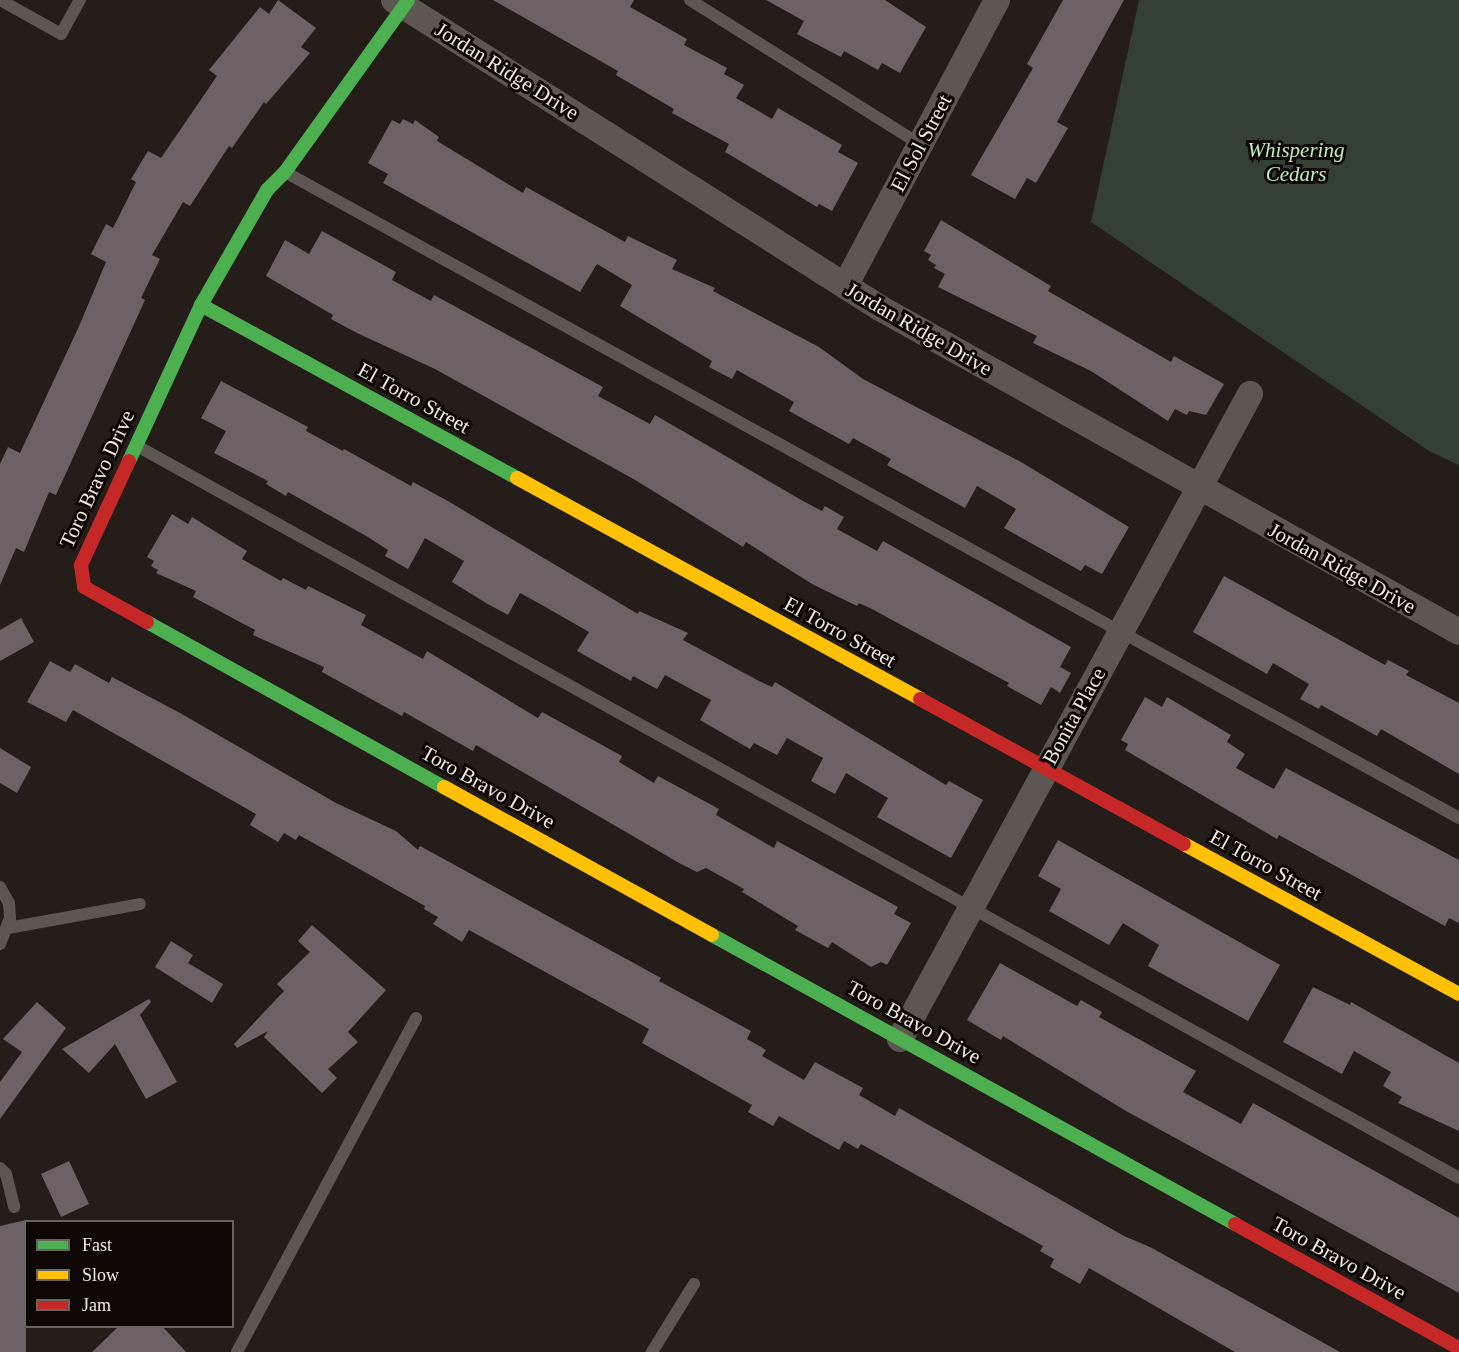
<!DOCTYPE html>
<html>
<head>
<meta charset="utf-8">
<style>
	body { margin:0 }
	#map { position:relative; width:1459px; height:1352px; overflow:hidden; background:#251d1a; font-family:Georgia,serif }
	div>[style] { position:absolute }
	.green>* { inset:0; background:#354035 }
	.building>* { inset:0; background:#6c6265 }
	.lane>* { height:12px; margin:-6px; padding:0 6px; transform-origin:6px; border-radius:6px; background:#5d5754 }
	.street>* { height:26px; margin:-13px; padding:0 13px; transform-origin:13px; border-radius:13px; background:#5d5754 }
	.fast>* { height:14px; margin:-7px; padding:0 7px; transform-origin:7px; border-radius:7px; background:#4caf50 }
	.slow>* { height:14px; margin:-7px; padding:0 7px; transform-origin:7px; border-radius:7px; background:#ffc107 }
	.jam>* { height:14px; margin:-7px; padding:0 7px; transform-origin:7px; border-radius:7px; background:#c62828 }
	span { translate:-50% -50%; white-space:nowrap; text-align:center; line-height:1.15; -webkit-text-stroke:6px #0d0806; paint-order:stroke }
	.street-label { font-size:21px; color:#f2e9e5 }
	.park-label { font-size:21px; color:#bfedc1; font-style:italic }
	.legend { position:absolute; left:24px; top:1220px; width:210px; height:108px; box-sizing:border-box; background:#0d0806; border:2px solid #69625f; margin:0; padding:8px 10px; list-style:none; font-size:18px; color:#f2e9e5 }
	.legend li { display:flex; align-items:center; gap:12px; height:30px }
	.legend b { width:30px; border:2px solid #69625f }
</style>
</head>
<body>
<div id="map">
	<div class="green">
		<div style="clip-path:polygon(1139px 0,1459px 0,1459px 465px,1429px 451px,1091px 222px)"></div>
	</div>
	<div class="building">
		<div style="clip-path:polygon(278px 0,316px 28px,301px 47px,310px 53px,266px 104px,264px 102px,232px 148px,229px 146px,190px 206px,183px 202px,152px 255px,160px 259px,141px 298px,145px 300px,61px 484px,56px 495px,49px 492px,24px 552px,16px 548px,0 585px,0 464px,8px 447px,20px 453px,80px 324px,106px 262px,91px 254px,106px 224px,113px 228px,136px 182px,131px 179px,148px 151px,161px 158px,217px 76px,209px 70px,260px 7px,269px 14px)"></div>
		<div style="clip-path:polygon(493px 0,634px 0,630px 7px,687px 39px,684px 45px,727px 68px,724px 74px,744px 85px,736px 98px,772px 119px,778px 108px,842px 145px,838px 152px,858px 163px,832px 211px,819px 204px,817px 207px,725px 152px,729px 144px,672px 113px,674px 109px,616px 75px,618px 71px)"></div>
		<div style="clip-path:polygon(766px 0,885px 0,926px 27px,900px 73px,882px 63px,878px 70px,844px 51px,841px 57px,797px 34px,804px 21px)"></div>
		<div style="clip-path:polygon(1063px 0,1124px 0,1057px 122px,1068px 128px,1036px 183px,1027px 178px,1015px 199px,971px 175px,1033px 68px,1027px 64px)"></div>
		<div style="clip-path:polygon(403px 119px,413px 124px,415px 120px,439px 137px,437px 141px,523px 193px,526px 187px,625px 242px,628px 236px,677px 260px,672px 269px,715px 288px,713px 291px,819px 347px,863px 379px,1021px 462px,1129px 527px,1102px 574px,1085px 565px,1081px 571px,1004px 528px,1016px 509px,977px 486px,965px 508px,887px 465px,891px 459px,853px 438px,849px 444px,789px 411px,794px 402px,737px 370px,732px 379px,709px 367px,712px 361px,620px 306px,632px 285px,597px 264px,580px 292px,383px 183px,388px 174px,368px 163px,392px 120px,400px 124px)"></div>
		<div style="clip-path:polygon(941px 220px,1051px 286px,1048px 291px,1171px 362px,1174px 356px,1224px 384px,1206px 415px,1189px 411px,1187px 415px,1175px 409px,1168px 421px,1091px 371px,1033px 343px,1037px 336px,938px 287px,945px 274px,934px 268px,936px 265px,928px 260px,931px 255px,924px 251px)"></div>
		<div style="clip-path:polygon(322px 231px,396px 272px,392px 280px,431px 301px,434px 295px,603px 387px,598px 396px,650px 424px,655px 415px,803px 501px,822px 511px,825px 506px,844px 517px,837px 529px,877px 551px,883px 541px,1071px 647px,1060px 667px,1071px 673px,1060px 693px,1051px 687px,1041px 705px,1007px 686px,1009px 683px,870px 608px,859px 603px,857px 606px,812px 584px,746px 542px,743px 547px,637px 481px,435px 369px,357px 333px,331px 319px,333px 315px,266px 276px,285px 240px,309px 254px)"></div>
		<div style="clip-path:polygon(221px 381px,308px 427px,306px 431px,343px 451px,344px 449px,411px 486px,413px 482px,446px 500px,638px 614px,639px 611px,688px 633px,683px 640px,759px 681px,772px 687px,775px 682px,946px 785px,949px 781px,983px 800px,951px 858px,877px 817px,888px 798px,846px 773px,835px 794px,811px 781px,823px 758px,787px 738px,777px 755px,754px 743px,750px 749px,700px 720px,711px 700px,665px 675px,657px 689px,633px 676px,631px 681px,577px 651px,589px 632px,542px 605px,520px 593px,508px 615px,486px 603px,452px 582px,464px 561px,425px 538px,408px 569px,385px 556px,388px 550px,368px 537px,288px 492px,286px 496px,266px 484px,268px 481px,214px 453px,226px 431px,201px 418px)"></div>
		<div style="clip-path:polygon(172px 514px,188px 524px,192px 517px,216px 532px,247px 551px,242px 559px,281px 581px,283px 578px,306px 590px,308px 586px,366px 615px,361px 625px,423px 659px,427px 651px,538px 718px,542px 712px,622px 756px,619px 762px,654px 783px,658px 776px,719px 809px,716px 815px,774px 848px,777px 841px,898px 907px,894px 914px,911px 923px,887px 965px,881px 962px,871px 967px,832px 942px,828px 948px,795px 930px,798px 926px,742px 892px,744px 889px,706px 868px,697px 872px,681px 864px,476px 745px,473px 751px,404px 712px,402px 716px,322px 672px,324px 667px,253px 635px,255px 630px,193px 597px,196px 591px,156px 573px,158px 570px,151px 566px,154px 561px,147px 557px)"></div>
		<div style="clip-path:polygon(1224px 576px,1385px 665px,1388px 660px,1409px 671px,1406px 675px,1459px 703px,1459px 774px,1381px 729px,1377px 736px,1321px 705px,1319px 709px,1300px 699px,1309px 684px,1273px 663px,1267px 674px,1193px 632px)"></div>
		<div style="clip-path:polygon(21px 618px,34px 642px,0 661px,0 630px)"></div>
		<div style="clip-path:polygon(50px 661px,70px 672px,75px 664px,109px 683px,112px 677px,180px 713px,336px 803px,396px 831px,418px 850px,420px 846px,661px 978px,659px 981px,751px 1031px,747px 1039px,766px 1050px,762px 1056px,804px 1080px,815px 1062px,863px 1088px,859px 1095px,895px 1116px,899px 1108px,1124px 1236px,1150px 1247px,1340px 1352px,1235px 1352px,1089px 1268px,1080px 1284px,1050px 1267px,1054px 1259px,1040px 1251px,1043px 1246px,861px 1144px,858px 1149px,844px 1141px,839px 1150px,779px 1116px,773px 1126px,748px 1112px,752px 1105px,642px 1043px,649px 1029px,469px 930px,462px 942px,433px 924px,438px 917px,424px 909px,425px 906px,299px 835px,296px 840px,284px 833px,278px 842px,250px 825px,256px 814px,73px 710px,66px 722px,27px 702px)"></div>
		<div style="clip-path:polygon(1145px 697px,1162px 707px,1167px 697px,1231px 735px,1227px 742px,1245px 754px,1236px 768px,1274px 789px,1286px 768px,1459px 860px,1459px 923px,1449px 918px,1445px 926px,1279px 835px,1277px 839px,1125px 750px,1128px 744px,1121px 740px)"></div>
		<div style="clip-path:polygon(0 748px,31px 767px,17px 793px,0 783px)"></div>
		<div style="clip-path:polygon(1058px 840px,1280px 965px,1248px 1021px,1148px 966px,1159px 945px,1123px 923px,1109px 945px,1049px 911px,1061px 889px,1038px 876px)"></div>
		<div style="clip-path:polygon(312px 925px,386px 990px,348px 1032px,358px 1042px,328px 1069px,337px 1078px,322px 1093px,264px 1037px,268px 1031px,237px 1048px,234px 1044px,284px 991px,277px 984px,310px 952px,298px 941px)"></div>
		<div style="clip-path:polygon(171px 941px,193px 955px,188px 963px,223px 984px,212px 1003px,155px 967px)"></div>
		<div style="clip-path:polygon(1000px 963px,1077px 1006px,1081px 1000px,1102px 1012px,1099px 1017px,1196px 1071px,1183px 1092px,1241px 1124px,1253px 1103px,1459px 1218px,1459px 1293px,1126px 1111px,1003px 1036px,1001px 1040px,967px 1020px)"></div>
		<div style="clip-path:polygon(1313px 987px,1350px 1005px,1351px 1002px,1459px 1063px,1459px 1131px,1398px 1103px,1402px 1097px,1383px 1086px,1391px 1072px,1354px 1051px,1342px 1074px,1283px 1042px)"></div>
		<div style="clip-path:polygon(149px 999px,151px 1002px,140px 1015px,177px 1082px,146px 1099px,115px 1044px,89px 1073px,62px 1049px)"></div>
		<div style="clip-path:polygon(37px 1002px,66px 1028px,0 1119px,0 1082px,22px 1052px,3px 1039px)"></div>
		<div style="clip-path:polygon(69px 1161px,89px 1204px,61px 1217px,41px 1174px)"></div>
		<div style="clip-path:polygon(26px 1220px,26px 1352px,0 1352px,0 1226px)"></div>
		<div style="clip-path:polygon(119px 1326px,162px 1326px,186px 1352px,92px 1352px)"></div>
	</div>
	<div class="lane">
		<div style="left:0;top:0;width:70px;rotate:29.1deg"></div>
		<div style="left:61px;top:34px;width:39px;rotate:-61deg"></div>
		<div style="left:690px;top:0;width:271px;rotate:32.1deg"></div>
		<div style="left:285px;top:172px;width:1340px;rotate:28.82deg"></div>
		<div style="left:137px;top:446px;width:1511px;rotate:28.97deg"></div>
		<div style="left:0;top:887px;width:18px;rotate:61deg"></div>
		<div style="left:9px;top:903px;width:15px;rotate:86deg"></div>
		<div style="left:10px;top:918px;width:28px;rotate:111deg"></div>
		<div style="left:8px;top:928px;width:134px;rotate:-10.3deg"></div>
		<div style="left:0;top:1168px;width:8px;rotate:45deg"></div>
		<div style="left:6px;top:1174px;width:34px;rotate:76deg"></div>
		<div style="left:237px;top:1352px;width:379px;rotate:-61.8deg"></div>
		<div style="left:652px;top:1352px;width:80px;rotate:-58.3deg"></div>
	</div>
	<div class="street">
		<div style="left:394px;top:0;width:575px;rotate:32.36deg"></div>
		<div style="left:880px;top:308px;width:663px;rotate:29.23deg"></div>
		<div style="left:845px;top:286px;width:324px;rotate:-62deg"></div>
		<div style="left:900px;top:1039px;width:734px;rotate:-61.51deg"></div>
	</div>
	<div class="fast">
		<div style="left:201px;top:305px;width:360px;rotate:28.7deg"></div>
		<div style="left:129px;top:461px;width:172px;rotate:-65.2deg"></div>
		<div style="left:201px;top:305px;width:133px;rotate:-60.1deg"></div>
		<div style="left:267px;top:190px;width:25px;rotate:-45deg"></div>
		<div style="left:285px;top:172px;width:211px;rotate:-54.4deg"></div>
		<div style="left:147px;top:622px;width:340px;rotate:29.1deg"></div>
		<div style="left:712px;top:935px;width:598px;rotate:28.92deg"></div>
	</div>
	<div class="slow">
		<div style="left:517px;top:478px;width:460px;rotate:28.7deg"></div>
		<div style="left:444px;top:787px;width:306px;rotate:28.9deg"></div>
		<div style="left:1184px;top:844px;width:313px;rotate:28.6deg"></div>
	</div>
	<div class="jam">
		<div style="left:129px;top:461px;width:115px;rotate:114.8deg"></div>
		<div style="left:81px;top:565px;width:22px;rotate:82deg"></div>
		<div style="left:84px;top:587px;width:72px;rotate:29.1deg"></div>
		<div style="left:920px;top:699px;width:301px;rotate:28.8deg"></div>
		<div style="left:1235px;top:1224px;width:256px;rotate:29deg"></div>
	</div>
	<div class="street-label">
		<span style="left:507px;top:71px;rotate:32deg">Jordan Ridge Drive</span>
		<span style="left:921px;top:143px;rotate:-62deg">El Sol Street</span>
		<span style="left:919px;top:329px;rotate:30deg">Jordan Ridge Drive</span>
		<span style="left:414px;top:398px;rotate:29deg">El Torro Street</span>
		<span style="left:97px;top:479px;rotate:-65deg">Toro Bravo Drive</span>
		<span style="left:1342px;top:568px;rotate:29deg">Jordan Ridge Drive</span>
		<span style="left:840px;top:632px;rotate:29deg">El Torro Street</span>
		<span style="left:1074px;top:716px;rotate:-61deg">Bonita Place</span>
		<span style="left:488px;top:787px;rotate:29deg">Toro Bravo Drive</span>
		<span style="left:1266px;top:865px;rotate:29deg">El Torro Street</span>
		<span style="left:914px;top:1022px;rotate:29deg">Toro Bravo Drive</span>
		<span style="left:1339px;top:1258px;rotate:29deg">Toro Bravo Drive</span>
	</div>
	<div class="park-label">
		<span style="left:1296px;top:162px">Whispering<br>Cedars</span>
	</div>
	<ul class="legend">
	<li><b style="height:8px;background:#4caf50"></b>Fast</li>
	<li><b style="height:8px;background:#ffc107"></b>Slow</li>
	<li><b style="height:8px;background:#c62828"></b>Jam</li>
	</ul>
</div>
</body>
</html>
